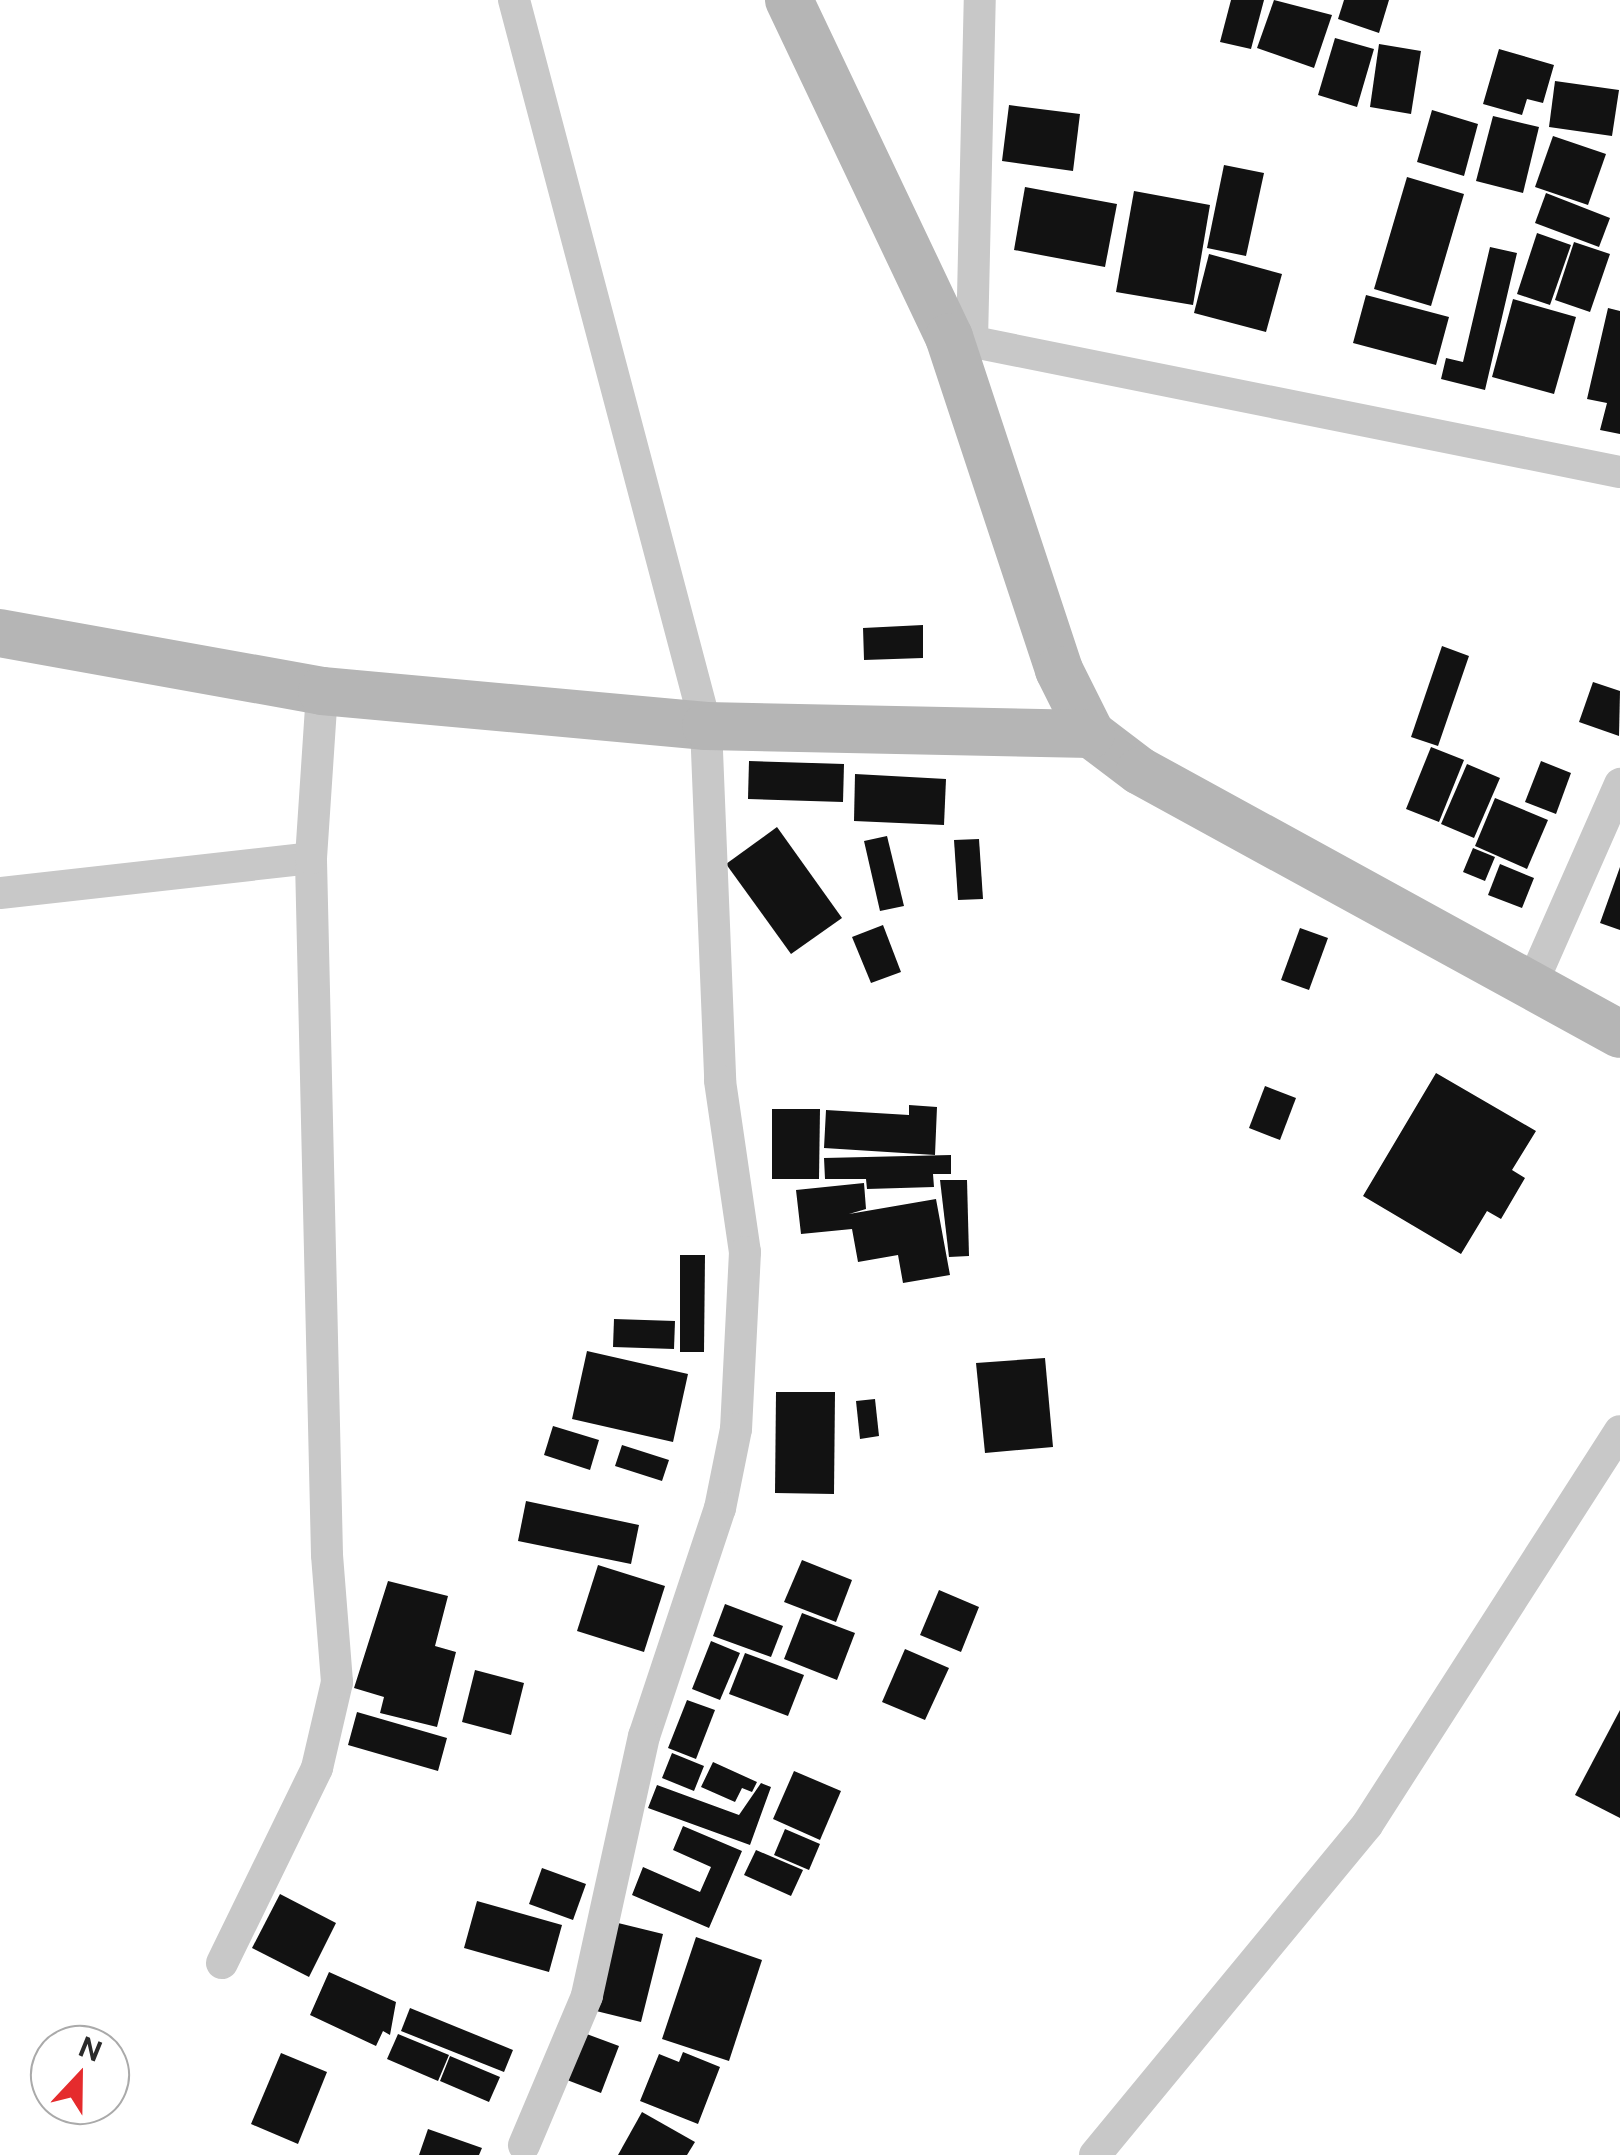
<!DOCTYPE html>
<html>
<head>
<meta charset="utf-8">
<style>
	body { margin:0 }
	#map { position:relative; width:1620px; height:2155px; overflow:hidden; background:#fff; font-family:"Public Sans",sans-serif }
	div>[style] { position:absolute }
	.building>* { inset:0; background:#121212 }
	.street>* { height:32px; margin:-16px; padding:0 16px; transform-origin:16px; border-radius:16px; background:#c8c8c8 }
	.secondary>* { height:48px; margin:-24px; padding:0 24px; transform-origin:24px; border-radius:24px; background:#b5b5b5 }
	span { translate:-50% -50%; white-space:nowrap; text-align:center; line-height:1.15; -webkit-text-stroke:10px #fff; paint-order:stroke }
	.north { position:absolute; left:30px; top:2025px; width:100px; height:100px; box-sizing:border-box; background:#fff; border:2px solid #aaa; border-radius:50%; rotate:22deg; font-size:28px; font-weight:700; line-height:40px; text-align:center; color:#2b2b2b }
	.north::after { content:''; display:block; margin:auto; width:35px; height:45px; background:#e52b2d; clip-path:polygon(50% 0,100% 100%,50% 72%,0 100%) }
</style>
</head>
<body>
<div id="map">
	<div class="building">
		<div style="clip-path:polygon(1231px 0,1264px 0,1251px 49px,1220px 42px)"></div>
		<div style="clip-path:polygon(1274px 0,1332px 15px,1314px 68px,1257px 48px)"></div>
		<div style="clip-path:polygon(1344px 0,1389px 0,1379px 33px,1338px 19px)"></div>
		<div style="clip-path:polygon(1335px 38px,1374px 49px,1357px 107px,1318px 95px)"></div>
		<div style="clip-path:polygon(1379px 44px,1421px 51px,1411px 114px,1370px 107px)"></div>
		<div style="clip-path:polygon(1499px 49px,1554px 65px,1543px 103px,1527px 99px,1522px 115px,1483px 104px)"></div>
		<div style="clip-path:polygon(1555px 81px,1619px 90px,1612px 136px,1549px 127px)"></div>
		<div style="clip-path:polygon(1009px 105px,1080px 114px,1073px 171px,1002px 161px)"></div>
		<div style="clip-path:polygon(1432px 110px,1478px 124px,1464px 176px,1417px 162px)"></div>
		<div style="clip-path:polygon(1493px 116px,1539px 127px,1523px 193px,1476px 181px)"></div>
		<div style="clip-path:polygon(1553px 136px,1606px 154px,1588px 205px,1535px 187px)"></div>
		<div style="clip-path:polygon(1224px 165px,1264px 173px,1246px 256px,1207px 248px)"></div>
		<div style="clip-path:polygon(1407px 177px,1464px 194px,1431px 306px,1374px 289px)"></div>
		<div style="clip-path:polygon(1025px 187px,1117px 204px,1105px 267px,1014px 250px)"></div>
		<div style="clip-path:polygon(1134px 191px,1210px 205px,1193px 305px,1116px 292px)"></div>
		<div style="clip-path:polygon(1546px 193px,1610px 218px,1599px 247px,1535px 223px)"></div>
		<div style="clip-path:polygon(1537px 233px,1571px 245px,1550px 305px,1517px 294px)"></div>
		<div style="clip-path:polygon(1574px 242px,1610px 254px,1590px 312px,1555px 300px)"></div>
		<div style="clip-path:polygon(1490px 247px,1517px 253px,1485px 390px,1441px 379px,1446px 358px,1463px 362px)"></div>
		<div style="clip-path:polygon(1209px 254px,1282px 274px,1266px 332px,1194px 313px)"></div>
		<div style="clip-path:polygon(1366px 295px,1449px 317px,1436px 365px,1353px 343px)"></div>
		<div style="clip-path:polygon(1513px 299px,1576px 317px,1554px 394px,1492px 377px)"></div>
		<div style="clip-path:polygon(1608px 308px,1620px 311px,1620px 434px,1600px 430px,1607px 403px,1587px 399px)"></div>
		<div style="clip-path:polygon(923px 625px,923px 658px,864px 660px,863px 628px)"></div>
		<div style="clip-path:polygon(1442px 646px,1469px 656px,1438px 746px,1411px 737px)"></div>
		<div style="clip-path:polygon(1593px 682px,1620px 691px,1619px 736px,1579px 722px)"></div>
		<div style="clip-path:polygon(1431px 747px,1464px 760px,1439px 822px,1406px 809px)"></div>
		<div style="clip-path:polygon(749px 761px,844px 764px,843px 802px,748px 799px)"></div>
		<div style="clip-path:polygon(1541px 761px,1571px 773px,1556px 814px,1525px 802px)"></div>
		<div style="clip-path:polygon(1467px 764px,1500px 778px,1474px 838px,1441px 824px)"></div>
		<div style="clip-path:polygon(855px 774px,946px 779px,944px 825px,854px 821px)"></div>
		<div style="clip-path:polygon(1495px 798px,1548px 820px,1527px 869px,1475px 846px)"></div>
		<div style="clip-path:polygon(777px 827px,842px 918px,791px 954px,726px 864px)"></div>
		<div style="clip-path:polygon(887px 836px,904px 906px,880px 911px,864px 841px)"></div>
		<div style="clip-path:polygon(979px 839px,983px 899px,958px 900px,954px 840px)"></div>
		<div style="clip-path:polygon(1473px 848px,1495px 857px,1485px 881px,1463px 872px)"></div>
		<div style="clip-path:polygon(1500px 864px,1534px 878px,1522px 908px,1488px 895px)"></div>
		<div style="clip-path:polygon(1620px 867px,1620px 930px,1600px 923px)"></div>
		<div style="clip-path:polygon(883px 925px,901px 972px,871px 983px,852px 937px)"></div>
		<div style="clip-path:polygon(1300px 928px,1328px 938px,1309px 990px,1281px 980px)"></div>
		<div style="clip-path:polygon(1436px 1073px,1536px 1131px,1512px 1170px,1525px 1178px,1501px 1219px,1487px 1211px,1461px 1254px,1363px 1196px)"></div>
		<div style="clip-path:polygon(1265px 1086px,1296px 1098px,1280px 1140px,1249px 1128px)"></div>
		<div style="clip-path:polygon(909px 1105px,937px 1107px,935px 1155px,824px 1148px,826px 1110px,909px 1115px)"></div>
		<div style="clip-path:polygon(772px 1109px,820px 1109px,819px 1179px,772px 1179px)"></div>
		<div style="clip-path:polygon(951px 1155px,951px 1174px,933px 1174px,934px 1187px,867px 1189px,866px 1179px,825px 1179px,824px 1158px)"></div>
		<div style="clip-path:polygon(940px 1180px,967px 1180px,969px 1256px,949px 1257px)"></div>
		<div style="clip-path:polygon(864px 1183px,866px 1209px,849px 1214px,936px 1199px,950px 1275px,903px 1283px,898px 1255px,858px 1262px,852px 1229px,801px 1234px,796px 1190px)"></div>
		<div style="clip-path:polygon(680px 1255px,705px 1255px,704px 1352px,680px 1352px)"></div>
		<div style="clip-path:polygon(614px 1319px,675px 1321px,674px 1349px,613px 1347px)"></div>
		<div style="clip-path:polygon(587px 1351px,688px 1374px,673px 1442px,572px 1419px)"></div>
		<div style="clip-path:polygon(1045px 1358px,1053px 1447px,985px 1453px,976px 1363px)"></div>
		<div style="clip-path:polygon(776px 1392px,835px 1392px,834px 1494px,775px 1493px)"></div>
		<div style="clip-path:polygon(875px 1399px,879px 1436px,860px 1439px,856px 1401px)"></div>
		<div style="clip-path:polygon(553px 1426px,599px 1440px,590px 1470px,544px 1455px)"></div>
		<div style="clip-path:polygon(622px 1445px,669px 1460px,662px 1481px,615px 1466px)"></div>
		<div style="clip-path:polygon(526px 1501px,639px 1525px,631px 1564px,518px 1541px)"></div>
		<div style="clip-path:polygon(802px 1560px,852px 1580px,836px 1622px,784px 1602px)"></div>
		<div style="clip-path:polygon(598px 1565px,665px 1586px,644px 1652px,577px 1631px)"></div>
		<div style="clip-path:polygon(388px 1581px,448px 1596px,435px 1646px,456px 1652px,437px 1727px,380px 1713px,384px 1697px,354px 1688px)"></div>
		<div style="clip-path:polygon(939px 1590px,979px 1607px,961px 1652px,920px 1635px)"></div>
		<div style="clip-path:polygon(725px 1604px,783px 1626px,771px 1657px,713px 1636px)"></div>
		<div style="clip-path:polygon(802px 1613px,855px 1633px,837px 1680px,784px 1659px)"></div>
		<div style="clip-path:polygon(711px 1641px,740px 1653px,720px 1700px,692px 1689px)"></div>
		<div style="clip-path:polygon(905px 1649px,949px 1668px,925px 1720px,882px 1702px)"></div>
		<div style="clip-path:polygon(745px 1653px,804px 1675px,788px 1716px,729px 1694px)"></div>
		<div style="clip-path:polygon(475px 1670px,524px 1683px,511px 1735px,462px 1722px)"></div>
		<div style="clip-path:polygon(687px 1700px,715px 1710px,696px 1759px,668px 1748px)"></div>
		<div style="clip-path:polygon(1620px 1710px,1620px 1818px,1575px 1795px)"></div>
		<div style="clip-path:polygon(357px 1712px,447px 1738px,438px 1771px,348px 1745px)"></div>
		<div style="clip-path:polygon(672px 1753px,704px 1766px,694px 1791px,662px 1778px)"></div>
		<div style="clip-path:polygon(713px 1762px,757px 1782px,752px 1792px,742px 1788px,735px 1802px,701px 1787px)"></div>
		<div style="clip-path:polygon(794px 1771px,841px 1791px,820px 1840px,773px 1819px)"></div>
		<div style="clip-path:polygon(761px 1783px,771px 1787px,750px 1845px,648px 1808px,657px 1785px,739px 1815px)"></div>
		<div style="clip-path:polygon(683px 1826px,742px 1851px,709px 1928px,632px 1895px,643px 1867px,700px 1892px,711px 1867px,673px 1850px)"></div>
		<div style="clip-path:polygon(785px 1829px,820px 1844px,809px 1870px,774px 1855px)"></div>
		<div style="clip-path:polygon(756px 1850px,803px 1870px,791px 1896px,744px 1875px)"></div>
		<div style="clip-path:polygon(542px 1868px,586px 1884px,573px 1920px,529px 1904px)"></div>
		<div style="clip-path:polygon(280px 1894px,336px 1923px,309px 1977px,252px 1948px)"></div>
		<div style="clip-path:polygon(477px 1901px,562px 1925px,549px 1972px,464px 1948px)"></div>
		<div style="clip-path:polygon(614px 1922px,663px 1934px,641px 2022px,592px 2010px)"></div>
		<div style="clip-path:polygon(696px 1937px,762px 1960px,729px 2061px,662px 2039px)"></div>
		<div style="clip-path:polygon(329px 1972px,396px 2002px,390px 2035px,383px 2031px,376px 2046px,310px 2015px)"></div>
		<div style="clip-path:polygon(410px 2008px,513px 2050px,504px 2072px,401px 2031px)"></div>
		<div style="clip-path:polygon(584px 2033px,619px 2046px,601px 2093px,567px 2080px)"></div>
		<div style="clip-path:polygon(398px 2034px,449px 2055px,438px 2081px,387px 2059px)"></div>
		<div style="clip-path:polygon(683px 2052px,720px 2067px,698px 2124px,640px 2101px,659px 2054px,679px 2062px)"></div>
		<div style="clip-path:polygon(281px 2053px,327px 2072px,298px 2144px,251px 2124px)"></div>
		<div style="clip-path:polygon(450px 2056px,500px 2077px,489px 2102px,440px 2081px)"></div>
		<div style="clip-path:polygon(642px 2112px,695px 2142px,687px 2155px,618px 2155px)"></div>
		<div style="clip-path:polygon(428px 2129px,482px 2148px,479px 2155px,419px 2155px)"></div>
	</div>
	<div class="street">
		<div style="left:514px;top:0;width:751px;rotate:75.19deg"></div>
		<div style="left:706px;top:726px;width:355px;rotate:87.7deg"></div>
		<div style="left:720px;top:1081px;width:173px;rotate:81.7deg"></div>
		<div style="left:745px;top:1252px;width:177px;rotate:92.9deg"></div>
		<div style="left:736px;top:1429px;width:81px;rotate:101.4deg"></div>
		<div style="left:720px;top:1508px;width:240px;rotate:108.4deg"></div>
		<div style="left:644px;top:1736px;width:266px;rotate:102.4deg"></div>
		<div style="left:587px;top:1996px;width:162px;rotate:112.9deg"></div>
		<div style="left:949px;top:337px;width:684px;rotate:11.38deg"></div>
		<div style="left:972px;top:341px;width:341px;rotate:-88.7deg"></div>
		<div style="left:0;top:893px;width:313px;rotate:-6.4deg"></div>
		<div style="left:1531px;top:986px;width:221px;rotate:-66.2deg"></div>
		<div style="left:222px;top:1963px;width:217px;rotate:-64deg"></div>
		<div style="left:317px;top:1768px;width:88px;rotate:-76.9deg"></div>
		<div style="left:337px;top:1682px;width:127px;rotate:-94.5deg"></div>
		<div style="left:327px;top:1555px;width:697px;rotate:-91.32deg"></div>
		<div style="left:311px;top:858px;width:167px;rotate:-86.2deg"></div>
		<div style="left:1095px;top:2155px;width:428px;rotate:-50.5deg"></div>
		<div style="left:1367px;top:1825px;width:468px;rotate:-57.3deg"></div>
	</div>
	<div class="secondary">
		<div style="left:789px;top:0;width:373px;rotate:64.6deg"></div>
		<div style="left:949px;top:337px;width:351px;rotate:71.7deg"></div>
		<div style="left:1059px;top:670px;width:72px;rotate:63.4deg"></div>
		<div style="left:1091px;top:734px;width:61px;rotate:37.1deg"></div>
		<div style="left:1140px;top:771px;width:547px;rotate:28.72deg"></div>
		<div style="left:0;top:633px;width:327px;rotate:10.2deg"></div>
		<div style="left:322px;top:691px;width:386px;rotate:5.2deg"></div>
		<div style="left:706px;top:726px;width:385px;rotate:1.2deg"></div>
	</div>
	<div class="north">N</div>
</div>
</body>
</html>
